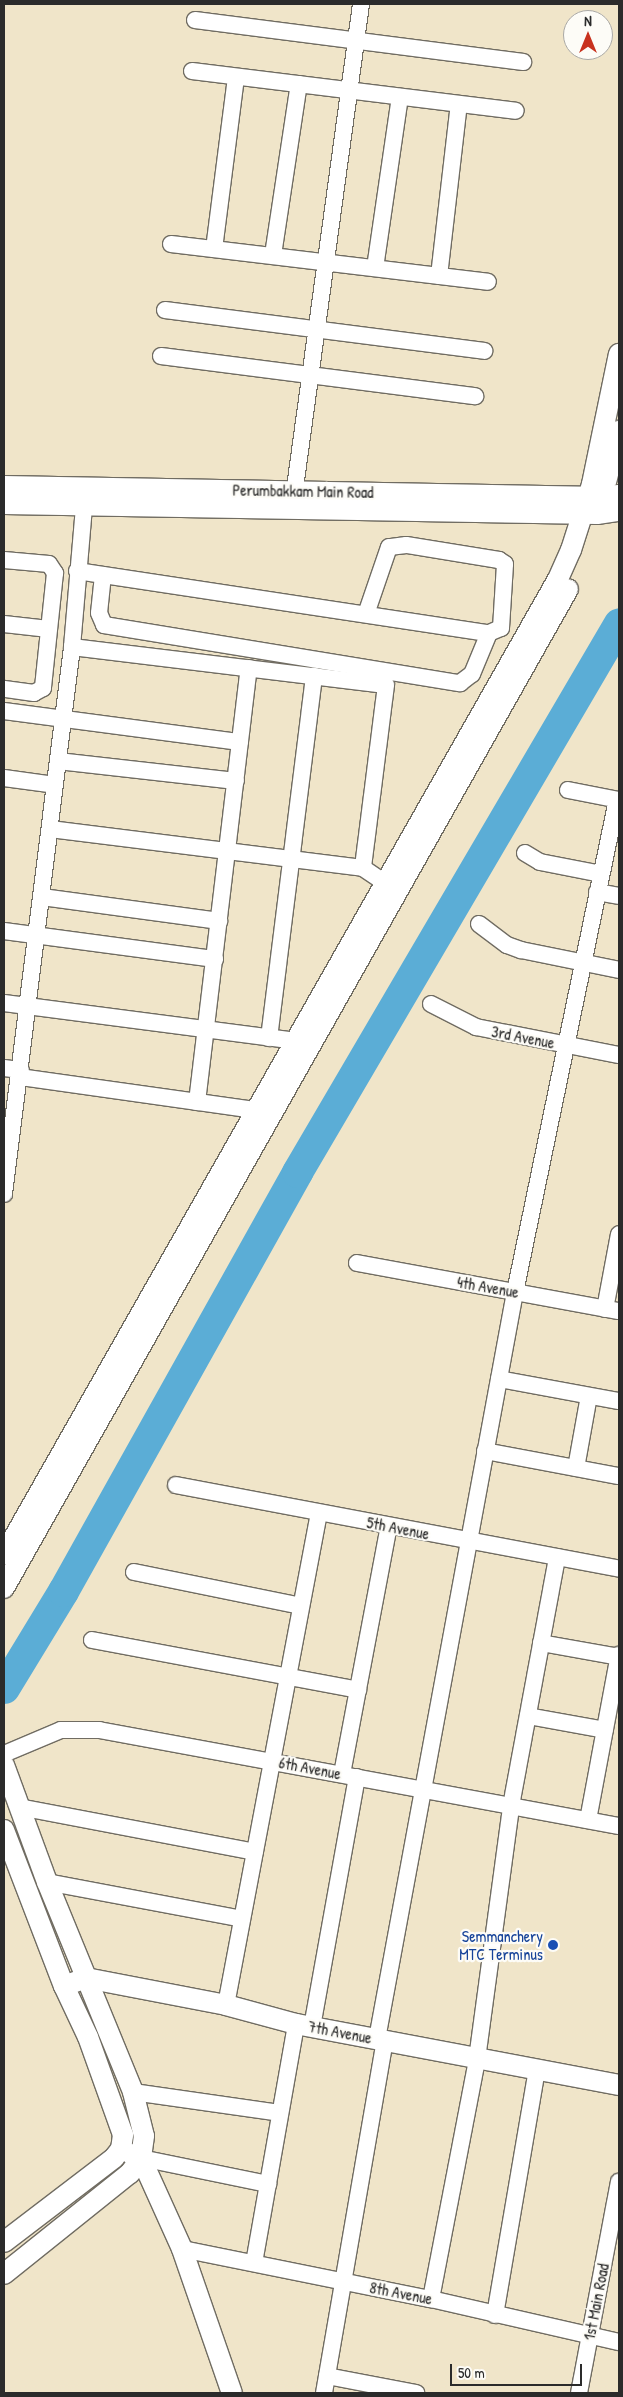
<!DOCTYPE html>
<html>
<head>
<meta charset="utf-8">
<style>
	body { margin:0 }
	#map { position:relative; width:623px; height:2397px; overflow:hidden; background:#f0e5c9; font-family:"Patrick Hand",sans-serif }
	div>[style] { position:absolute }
	.river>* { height:31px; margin:-15.5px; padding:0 15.5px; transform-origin:15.5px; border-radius:15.5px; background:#5badd6 }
	.roads { filter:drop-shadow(1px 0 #706c62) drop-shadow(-1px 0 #706c62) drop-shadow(0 1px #706c62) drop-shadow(0 -1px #706c62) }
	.minor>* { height:16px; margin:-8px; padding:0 8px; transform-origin:8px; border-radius:8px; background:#fff }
	.tertiary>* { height:20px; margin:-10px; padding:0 10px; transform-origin:10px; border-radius:10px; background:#fff }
	.dots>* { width:14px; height:14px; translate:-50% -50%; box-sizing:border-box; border:2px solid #fdfcf7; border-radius:50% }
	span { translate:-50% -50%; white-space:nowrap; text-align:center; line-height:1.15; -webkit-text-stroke:4.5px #fdfcf7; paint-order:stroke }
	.street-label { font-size:16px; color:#2b2b2b }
	.transit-label { font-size:16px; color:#164399 }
	.right { translate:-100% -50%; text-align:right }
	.frame { position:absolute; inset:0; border:5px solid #2b2b2b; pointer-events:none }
	.north { position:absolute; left:563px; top:10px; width:50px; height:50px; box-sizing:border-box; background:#fdfcf7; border:1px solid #a9a8a5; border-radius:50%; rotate:0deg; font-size:14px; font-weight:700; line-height:20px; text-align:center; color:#2b2b2b }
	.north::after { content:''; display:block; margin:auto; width:18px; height:22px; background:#c8321e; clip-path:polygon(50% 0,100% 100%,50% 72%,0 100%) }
	.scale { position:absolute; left:450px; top:2364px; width:132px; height:22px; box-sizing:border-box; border:2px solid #2b2b2b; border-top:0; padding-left:6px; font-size:15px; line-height:18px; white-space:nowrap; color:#2b2b2b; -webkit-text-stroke:4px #fdfcf7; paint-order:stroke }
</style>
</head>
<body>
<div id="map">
	<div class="river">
		<div style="left:4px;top:1688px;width:114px;rotate:-58.7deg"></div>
		<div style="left:63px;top:1591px;width:480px;rotate:-60.8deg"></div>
		<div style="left:297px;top:1172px;width:636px;rotate:-59.61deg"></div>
	</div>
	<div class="roads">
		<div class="minor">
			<div style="left:195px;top:20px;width:331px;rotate:7.3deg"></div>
			<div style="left:192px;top:71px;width:326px;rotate:7deg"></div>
			<div style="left:171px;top:244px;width:319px;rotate:6.8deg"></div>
			<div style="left:214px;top:249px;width:173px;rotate:-82.7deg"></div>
			<div style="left:273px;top:255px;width:173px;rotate:-81.4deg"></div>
			<div style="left:375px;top:268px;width:173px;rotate:-81.7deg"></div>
			<div style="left:439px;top:276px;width:173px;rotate:-83.4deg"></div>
			<div style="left:165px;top:310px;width:322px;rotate:7.3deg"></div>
			<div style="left:161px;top:356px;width:317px;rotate:7.3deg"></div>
			<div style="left:293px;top:502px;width:503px;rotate:-82.22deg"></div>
			<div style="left:4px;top:560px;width:45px;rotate:5.1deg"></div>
			<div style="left:49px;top:564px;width:11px;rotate:56deg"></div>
			<div style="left:55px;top:573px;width:116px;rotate:96deg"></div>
			<div style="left:43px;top:688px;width:10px;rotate:151deg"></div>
			<div style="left:34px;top:693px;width:30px;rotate:-172deg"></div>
			<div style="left:77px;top:571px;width:417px;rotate:8.6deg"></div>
			<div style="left:489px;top:633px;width:13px;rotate:-23deg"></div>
			<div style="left:501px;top:628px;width:64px;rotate:-86.4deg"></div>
			<div style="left:505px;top:564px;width:7px;rotate:-146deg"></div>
			<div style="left:499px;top:560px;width:94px;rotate:-170.8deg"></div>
			<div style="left:406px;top:545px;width:17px;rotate:173deg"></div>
			<div style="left:389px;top:547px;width:71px;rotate:108.9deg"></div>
			<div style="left:103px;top:575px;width:38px;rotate:96deg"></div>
			<div style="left:99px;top:613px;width:13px;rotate:67deg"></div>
			<div style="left:104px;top:625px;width:361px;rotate:9.3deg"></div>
			<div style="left:460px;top:683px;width:15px;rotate:-37deg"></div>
			<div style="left:472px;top:674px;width:44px;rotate:-67.5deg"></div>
			<div style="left:4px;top:624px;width:45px;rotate:6.3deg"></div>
			<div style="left:72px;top:647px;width:316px;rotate:6.9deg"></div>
			<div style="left:386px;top:685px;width:184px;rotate:97.2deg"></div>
			<div style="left:4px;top:711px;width:238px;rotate:7.5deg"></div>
			<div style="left:58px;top:761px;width:179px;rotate:6.4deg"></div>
			<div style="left:4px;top:778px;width:51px;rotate:7.8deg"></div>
			<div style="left:568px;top:790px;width:52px;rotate:11.1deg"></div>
			<div style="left:50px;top:829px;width:315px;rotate:7.1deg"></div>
			<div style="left:363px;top:868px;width:27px;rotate:34deg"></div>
			<div style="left:525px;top:853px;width:17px;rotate:31deg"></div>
			<div style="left:540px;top:862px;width:62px;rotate:11.1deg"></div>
			<div style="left:597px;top:892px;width:22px;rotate:10deg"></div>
			<div style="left:42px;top:897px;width:179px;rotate:7.7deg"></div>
			<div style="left:479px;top:924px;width:35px;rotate:37deg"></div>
			<div style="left:507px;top:945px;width:15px;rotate:20deg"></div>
			<div style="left:521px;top:950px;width:100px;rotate:11.5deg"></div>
			<div style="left:4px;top:931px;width:213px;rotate:7.6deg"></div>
			<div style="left:4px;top:1003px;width:293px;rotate:7.4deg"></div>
			<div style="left:431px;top:1004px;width:51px;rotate:27.1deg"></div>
			<div style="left:476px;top:1027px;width:146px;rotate:11.1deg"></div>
			<div style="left:269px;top:1038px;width:365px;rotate:-82.9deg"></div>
			<div style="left:4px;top:1068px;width:17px;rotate:7deg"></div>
			<div style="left:20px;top:1077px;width:238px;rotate:8deg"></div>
			<div style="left:197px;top:1102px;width:437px;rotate:-83.2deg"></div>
			<div style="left:4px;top:1194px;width:551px;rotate:-82.91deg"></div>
			<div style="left:72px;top:647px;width:154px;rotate:-85.1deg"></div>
			<div style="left:357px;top:1263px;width:266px;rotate:10.4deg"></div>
			<div style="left:605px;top:1309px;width:76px;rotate:-79.4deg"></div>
			<div style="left:499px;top:1379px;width:122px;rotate:10.4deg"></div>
			<div style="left:485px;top:1451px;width:136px;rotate:10.6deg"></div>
			<div style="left:576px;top:1468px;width:73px;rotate:-79.8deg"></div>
			<div style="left:176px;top:1485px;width:451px;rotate:10.7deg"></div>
			<div style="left:134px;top:1572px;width:170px;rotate:11.5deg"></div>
			<div style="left:92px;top:1640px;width:271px;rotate:10.6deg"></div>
			<div style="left:541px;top:1643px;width:79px;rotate:10.2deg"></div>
			<div style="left:528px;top:1716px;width:78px;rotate:10.3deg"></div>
			<div style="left:4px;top:1754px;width:62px;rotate:-22.8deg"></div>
			<div style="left:61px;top:1730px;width:38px"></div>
			<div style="left:99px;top:1730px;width:529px;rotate:10.46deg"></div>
			<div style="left:342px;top:1774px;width:252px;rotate:-79.3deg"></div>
			<div style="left:19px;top:1807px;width:240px;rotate:10.8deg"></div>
			<div style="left:588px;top:1820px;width:168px;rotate:-79.4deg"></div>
			<div style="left:47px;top:1882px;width:198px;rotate:10.7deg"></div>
			<div style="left:226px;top:2005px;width:501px;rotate:-79.3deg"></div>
			<div style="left:312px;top:2027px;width:254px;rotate:-79.8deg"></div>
			<div style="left:377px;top:2039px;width:760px;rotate:-79.53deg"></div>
			<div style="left:515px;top:1292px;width:502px;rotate:-78.29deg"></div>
			<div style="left:133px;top:2092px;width:148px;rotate:8.1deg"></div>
			<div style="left:141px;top:2158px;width:130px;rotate:11.6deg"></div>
			<div style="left:182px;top:2249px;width:254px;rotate:11.4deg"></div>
			<div style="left:431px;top:2299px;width:193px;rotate:12.9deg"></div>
			<div style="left:254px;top:2263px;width:243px;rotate:-80deg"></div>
			<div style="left:431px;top:2299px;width:244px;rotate:-79.1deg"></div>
			<div style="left:477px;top:2059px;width:255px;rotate:-82.3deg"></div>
			<div style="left:511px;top:1806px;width:253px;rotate:-79.5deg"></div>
			<div style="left:495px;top:2315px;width:249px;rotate:-80.3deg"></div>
			<div style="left:327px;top:2376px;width:91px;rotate:10.8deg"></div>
			<div style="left:324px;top:2393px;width:357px;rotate:-80.2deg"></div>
			<div style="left:579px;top:2393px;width:215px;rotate:-79.3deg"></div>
		</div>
		<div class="tertiary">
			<div style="left:606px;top:482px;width:53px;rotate:-75.7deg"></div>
			<div style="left:4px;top:486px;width:598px;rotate:1.05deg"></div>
			<div style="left:602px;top:497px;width:17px;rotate:-7deg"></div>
			<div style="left:4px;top:504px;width:593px;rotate:0.97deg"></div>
			<div style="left:597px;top:514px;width:22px;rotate:-8deg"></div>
			<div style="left:4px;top:1555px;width:1122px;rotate:-60.42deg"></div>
			<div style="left:558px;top:579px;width:32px;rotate:-66deg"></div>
			<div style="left:571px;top:550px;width:69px;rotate:-72.3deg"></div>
			<div style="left:592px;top:484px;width:133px;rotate:-78.3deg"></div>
			<div style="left:4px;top:1588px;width:1147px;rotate:-60.55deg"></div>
			<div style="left:4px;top:1765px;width:125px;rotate:69.8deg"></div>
			<div style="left:47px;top:1882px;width:227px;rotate:67.7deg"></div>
			<div style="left:133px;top:2092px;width:45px;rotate:76deg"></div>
			<div style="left:144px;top:2136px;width:22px;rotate:98deg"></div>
			<div style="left:141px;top:2158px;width:19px;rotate:126deg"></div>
			<div style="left:130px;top:2173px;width:161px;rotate:141.3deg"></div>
			<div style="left:4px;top:1830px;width:167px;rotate:69deg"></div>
			<div style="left:64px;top:1986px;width:56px;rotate:64.8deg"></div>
			<div style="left:88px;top:2037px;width:104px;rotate:70.3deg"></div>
			<div style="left:123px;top:2135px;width:14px;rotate:98deg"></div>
			<div style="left:121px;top:2149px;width:11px;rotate:128deg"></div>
			<div style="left:114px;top:2158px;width:138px;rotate:142.6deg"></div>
			<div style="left:64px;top:1986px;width:23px;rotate:-20deg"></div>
			<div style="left:86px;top:1978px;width:143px;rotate:10.9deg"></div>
			<div style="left:226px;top:2005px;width:73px;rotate:15.2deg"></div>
			<div style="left:296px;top:2024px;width:329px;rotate:10.7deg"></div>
			<div style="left:131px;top:2154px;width:11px;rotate:22deg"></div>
			<div style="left:141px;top:2158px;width:100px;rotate:65.7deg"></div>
			<div style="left:182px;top:2249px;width:152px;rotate:70.9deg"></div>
		</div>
	</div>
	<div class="dots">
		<div style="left:553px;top:1945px;background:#1a4fb4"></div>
	</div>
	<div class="street-label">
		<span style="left:303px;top:491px;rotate:1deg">Perumbakkam Main Road</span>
		<span style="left:523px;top:1037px;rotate:11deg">3rd Avenue</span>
		<span style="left:488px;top:1287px;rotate:10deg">4th Avenue</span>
		<span style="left:398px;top:1528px;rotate:11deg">5th Avenue</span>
		<span style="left:310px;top:1768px;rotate:11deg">6th Avenue</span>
		<span style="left:340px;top:2032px;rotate:11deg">7th Avenue</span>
		<span style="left:401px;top:2293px;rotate:11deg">8th Avenue</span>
		<span style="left:596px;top:2302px;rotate:-79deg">1st Main Road</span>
	</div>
	<div class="transit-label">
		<span class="right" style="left:543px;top:1945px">Semmanchery<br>MTC Terminus</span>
	</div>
	<div class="frame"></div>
	<div class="north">N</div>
	<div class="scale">50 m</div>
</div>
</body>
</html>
